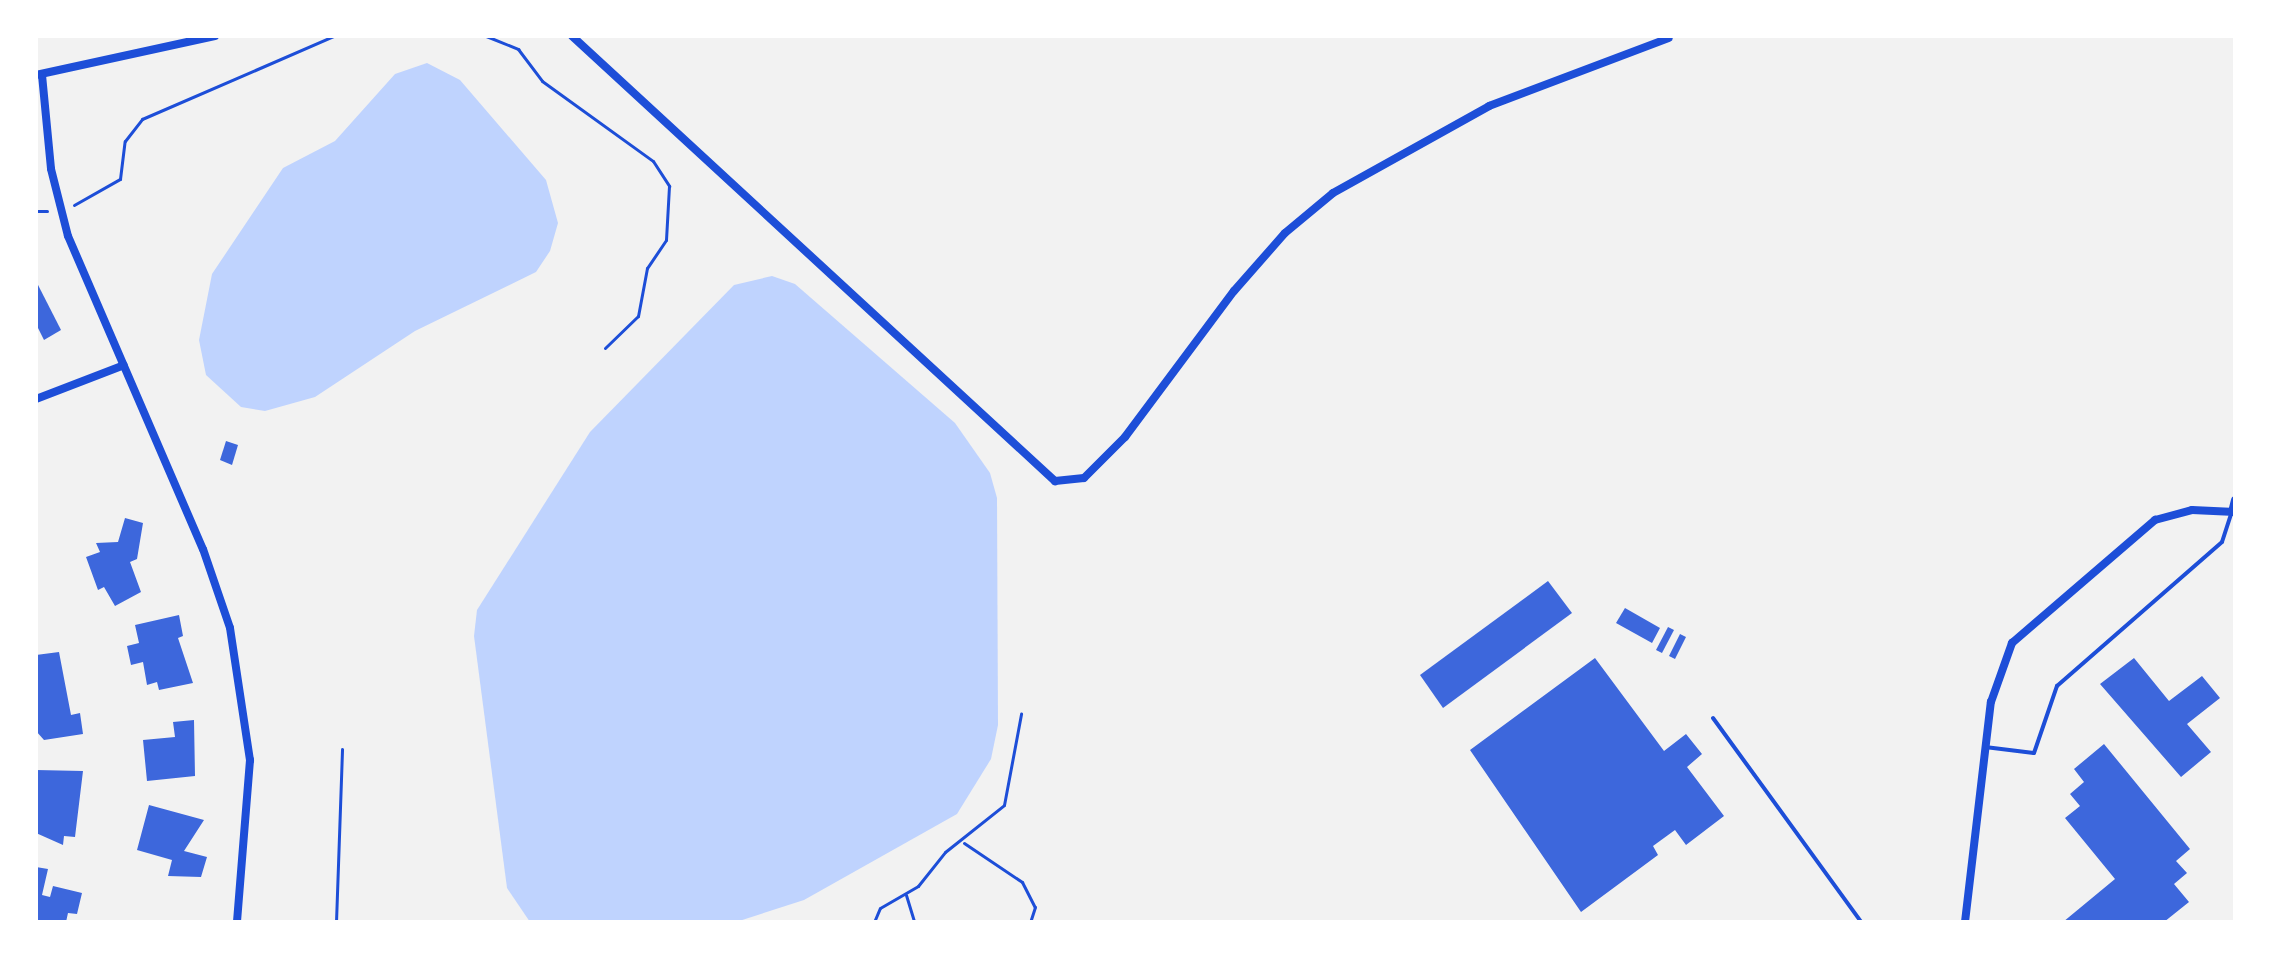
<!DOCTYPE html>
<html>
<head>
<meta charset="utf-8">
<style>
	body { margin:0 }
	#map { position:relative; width:2271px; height:958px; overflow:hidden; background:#f2f2f2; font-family:Jost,sans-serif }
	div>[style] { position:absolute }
	.water>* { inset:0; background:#bfd3fe }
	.building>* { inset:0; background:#3d67dc }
	.path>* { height:3px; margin:-1.5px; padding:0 1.5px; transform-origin:1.5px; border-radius:1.5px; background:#1d4ed8 }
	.service>* { height:4px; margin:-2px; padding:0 2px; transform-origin:2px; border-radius:2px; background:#1d4ed8 }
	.minor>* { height:8px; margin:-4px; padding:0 4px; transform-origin:4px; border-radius:4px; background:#1d4ed8 }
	span { translate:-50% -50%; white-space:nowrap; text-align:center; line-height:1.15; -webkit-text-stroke:8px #fff; paint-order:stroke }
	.frame { position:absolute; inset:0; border:38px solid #fff; pointer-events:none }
</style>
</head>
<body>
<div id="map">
	<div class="water">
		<div style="clip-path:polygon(427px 63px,460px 80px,546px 180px,558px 223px,550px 251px,536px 272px,415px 331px,315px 397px,265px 411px,241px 407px,206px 375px,199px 340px,212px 274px,283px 168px,335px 141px,395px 74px)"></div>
		<div style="clip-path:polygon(772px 276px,795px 284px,955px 423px,990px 473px,997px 498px,998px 725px,991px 759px,957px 814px,804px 900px,736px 922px,530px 922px,507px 888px,474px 636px,477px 610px,590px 432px,734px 285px)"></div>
	</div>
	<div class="building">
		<div style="clip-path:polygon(36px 281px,61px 330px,44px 340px,36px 324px)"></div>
		<div style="clip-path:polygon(226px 441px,238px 445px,232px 465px,220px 460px)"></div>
		<div style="clip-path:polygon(125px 518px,143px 523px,137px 559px,130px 562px,141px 592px,115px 606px,104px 587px,98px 590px,86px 557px,100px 552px,96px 543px,118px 542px)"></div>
		<div style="clip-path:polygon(1548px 581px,1572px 613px,1443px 708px,1420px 675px)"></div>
		<div style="clip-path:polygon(1625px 608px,1660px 628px,1652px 643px,1616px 623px)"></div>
		<div style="clip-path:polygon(179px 615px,183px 636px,178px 638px,193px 683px,159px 690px,157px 682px,147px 685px,143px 662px,131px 665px,127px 646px,139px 643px,135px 625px)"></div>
		<div style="clip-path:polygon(1668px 627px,1674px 630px,1662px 653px,1656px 650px)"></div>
		<div style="clip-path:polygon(1680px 634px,1686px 637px,1675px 659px,1669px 656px)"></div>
		<div style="clip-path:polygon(59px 652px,71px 715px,80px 713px,83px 734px,44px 740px,36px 731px,36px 655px)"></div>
		<div style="clip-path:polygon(1595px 658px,1664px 751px,1686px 734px,1702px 754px,1687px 767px,1724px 816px,1686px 845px,1675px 830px,1653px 846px,1658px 855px,1581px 912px,1470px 750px)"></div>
		<div style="clip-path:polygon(2134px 658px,2169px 701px,2202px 676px,2220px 698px,2187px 724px,2211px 752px,2181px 777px,2100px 684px)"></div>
		<div style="clip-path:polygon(194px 720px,195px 776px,147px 781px,143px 740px,175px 737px,173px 722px)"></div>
		<div style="clip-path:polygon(2104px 744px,2190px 849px,2176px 861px,2187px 873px,2174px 884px,2189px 902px,2164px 922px,2063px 922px,2115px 879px,2065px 818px,2080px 806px,2070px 794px,2084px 782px,2074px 769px)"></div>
		<div style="clip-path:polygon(36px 770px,83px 771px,75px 837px,64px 836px,63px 845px,36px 833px)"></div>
		<div style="clip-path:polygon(149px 805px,204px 820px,184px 851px,207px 857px,201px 877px,168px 876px,172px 860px,137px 850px)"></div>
		<div style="clip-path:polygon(36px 867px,48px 869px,42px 895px,50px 897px,53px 886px,82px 893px,77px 914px,68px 913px,66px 922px,36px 922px)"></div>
	</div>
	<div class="path">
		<div style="left:486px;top:36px;width:35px;rotate:22deg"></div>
		<div style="left:518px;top:49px;width:40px;rotate:53deg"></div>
		<div style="left:542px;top:81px;width:137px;rotate:35.8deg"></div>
		<div style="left:653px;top:161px;width:30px;rotate:57deg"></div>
		<div style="left:669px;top:186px;width:54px;rotate:93.2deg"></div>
		<div style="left:666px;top:240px;width:34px;rotate:124deg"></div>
		<div style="left:647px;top:268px;width:49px;rotate:100.6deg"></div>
		<div style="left:638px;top:316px;width:46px;rotate:135.9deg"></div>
		<div style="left:74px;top:205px;width:53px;rotate:-29.5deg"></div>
		<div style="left:120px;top:179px;width:38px;rotate:-83deg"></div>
		<div style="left:125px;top:141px;width:28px;rotate:-52deg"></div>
		<div style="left:142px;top:119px;width:209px;rotate:-23.4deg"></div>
		<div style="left:36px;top:211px;width:11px"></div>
		<div style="left:964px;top:843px;width:70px;rotate:33.9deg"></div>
		<div style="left:1022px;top:882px;width:28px;rotate:63deg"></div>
		<div style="left:1035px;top:907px;width:16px;rotate:108deg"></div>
		<div style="left:906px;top:895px;width:28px;rotate:73deg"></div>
		<div style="left:336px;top:922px;width:173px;rotate:-88deg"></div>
		<div style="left:874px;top:922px;width:15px;rotate:-67deg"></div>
		<div style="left:880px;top:908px;width:44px;rotate:-30.1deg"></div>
		<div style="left:918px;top:886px;width:43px;rotate:-51.5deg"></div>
		<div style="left:945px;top:852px;width:75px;rotate:-38.5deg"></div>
		<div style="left:1004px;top:805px;width:93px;rotate:-79.4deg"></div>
	</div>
	<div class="service">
		<div style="left:1713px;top:718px;width:252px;rotate:54deg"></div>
		<div style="left:1985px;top:747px;width:49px;rotate:7deg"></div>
		<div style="left:2034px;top:753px;width:71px;rotate:-71.1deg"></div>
		<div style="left:2057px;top:686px;width:219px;rotate:-41.1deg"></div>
		<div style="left:2222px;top:542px;width:29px;rotate:-72deg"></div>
	</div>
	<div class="minor">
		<div style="left:572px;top:36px;width:657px;rotate:42.66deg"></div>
		<div style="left:1055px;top:481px;width:29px;rotate:-6deg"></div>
		<div style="left:1084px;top:478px;width:58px;rotate:-45deg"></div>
		<div style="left:1125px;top:437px;width:182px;rotate:-53.3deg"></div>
		<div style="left:1234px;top:291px;width:77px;rotate:-48.7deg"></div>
		<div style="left:1285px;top:233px;width:62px;rotate:-39.8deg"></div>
		<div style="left:1333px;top:193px;width:179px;rotate:-29.1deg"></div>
		<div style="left:1489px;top:106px;width:192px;rotate:-20.7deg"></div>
		<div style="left:36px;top:75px;width:183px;rotate:-12.3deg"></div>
		<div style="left:42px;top:75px;width:94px;rotate:84.5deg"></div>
		<div style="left:51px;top:169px;width:69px;rotate:75.8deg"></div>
		<div style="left:68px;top:236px;width:341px;rotate:66.7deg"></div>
		<div style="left:203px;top:549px;width:83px;rotate:71.1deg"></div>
		<div style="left:230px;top:628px;width:134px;rotate:81.4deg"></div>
		<div style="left:250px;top:760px;width:163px;rotate:94.6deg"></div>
		<div style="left:36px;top:399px;width:94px;rotate:-21.1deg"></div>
		<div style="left:2232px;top:512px;width:12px;rotate:-76deg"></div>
		<div style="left:1965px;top:922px;width:222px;rotate:-83.3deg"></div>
		<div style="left:1991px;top:702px;width:63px;rotate:-70.4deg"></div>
		<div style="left:2012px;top:643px;width:189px;rotate:-40.7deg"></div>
		<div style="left:2155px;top:520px;width:38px;rotate:-15deg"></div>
		<div style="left:2192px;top:510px;width:43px;rotate:2.7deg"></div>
	</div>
	<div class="frame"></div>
</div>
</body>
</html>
